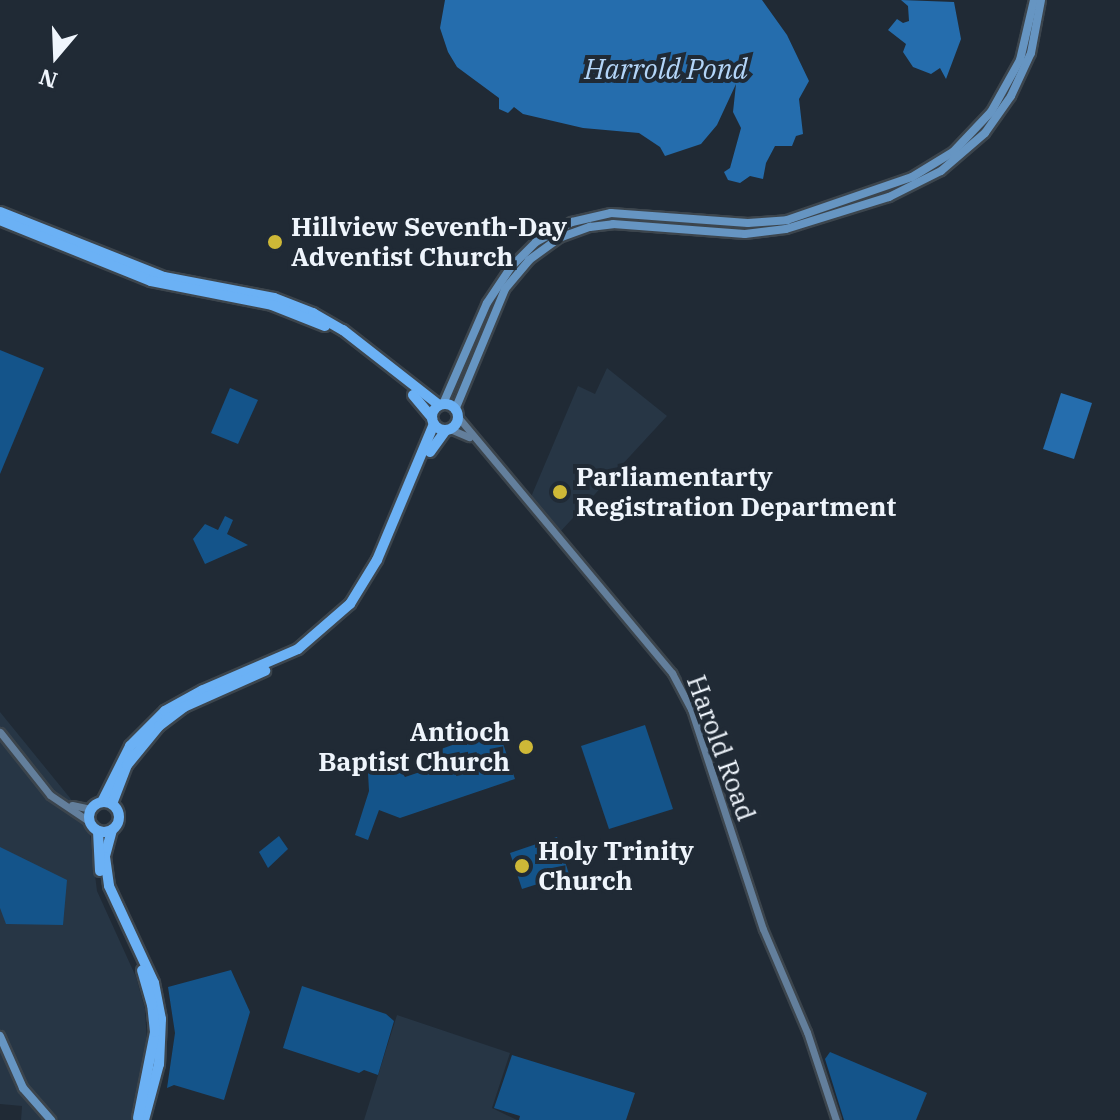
<!DOCTYPE html>
<html>
<head>
<meta charset="utf-8">
<style>
	body { margin:0 }
	#map { position:relative; width:1120px; height:1120px; overflow:hidden; background:#202a35; font-family:"IBM Plex Serif",serif }
	div>[style] { position:absolute }
	.built>* { inset:0; background:#273645 }
	.green>* { inset:0; background:#14548a }
	.water>* { inset:0; background:#256dad }
	.roads { filter:drop-shadow(2px 0 #3c454d) drop-shadow(-2px 0 #3c454d) drop-shadow(0 2px #3c454d) drop-shadow(0 -2px #3c454d) }
	.secondary>* { height:7px; margin:-3.5px; padding:0 3.5px; transform-origin:3.5px; border-radius:3.5px; background:#637f9c }
	.primary>* { height:8px; margin:-4px; padding:0 4px; transform-origin:4px; border-radius:4px; background:#6695c2 }
	.highway>* { height:10px; margin:-5px; padding:0 5px; transform-origin:5px; border-radius:5px; background:#6bb1f5 }
	.highway>.ring { margin:-5px; padding:0; box-sizing:content-box; background:none; border:10px solid #6bb1f5; border-radius:50% }
	.dots>* { width:22px; height:22px; translate:-50% -50%; box-sizing:border-box; border:4px solid #202a35; border-radius:50% }
	span { translate:-50% -50%; white-space:nowrap; text-align:center; line-height:1.15; -webkit-text-stroke:8px #202a35; paint-order:stroke }
	.poi-label { font-size:26px; color:#eff5fc; font-weight:700 }
	.left { translate:0 -50%; text-align:left }
	.right { translate:-100% -50%; text-align:right }
	.street-label { font-size:26px; color:#eff5fc }
	.water-label { font-size:28px; color:#b3d5f8; font-style:italic }
	.north { position:absolute; left:16px; top:16px; width:80px; height:80px; -webkit-text-stroke:6px #202a35; paint-order:stroke; rotate:199deg; font-size:22px; font-weight:700; line-height:32px; text-align:center; color:#eff5fc }
	.north::after { content:''; display:block; margin:auto; width:28px; height:36px; background:#eff5fc; clip-path:polygon(50% 0,100% 100%,50% 72%,0 100%) }
</style>
</head>
<body>
<div id="map">
	<div class="built">
		<div style="clip-path:polygon(607px 368px,667px 416px,560px 532px,531px 497px,578px 386px,595px 394px)"></div>
		<div style="clip-path:polygon(0 712px,70px 798px,90px 835px,97px 891px,136px 977px,145px 1009px,148px 1058px,131px 1120px,21px 1120px,22px 1106px,0 1104px)"></div>
		<div style="clip-path:polygon(397px 1015px,510px 1053px,492px 1108px,517px 1120px,364px 1120px)"></div>
	</div>
	<div class="green">
		<div style="clip-path:polygon(0 350px,44px 368px,0 474px)"></div>
		<div style="clip-path:polygon(230px 388px,258px 400px,238px 444px,211px 433px)"></div>
		<div style="clip-path:polygon(225px 516px,233px 520px,227px 534px,248px 545px,205px 564px,193px 539px,205px 524px,218px 530px)"></div>
		<div style="clip-path:polygon(645px 725px,673px 809px,609px 829px,581px 746px)"></div>
		<div style="clip-path:polygon(498px 729px,515px 779px,400px 818px,379px 810px,368px 840px,355px 835px,369px 791px,368px 773px,384px 772px,385px 766px,394px 761px,405px 777px,435px 767px,432px 758px,443px 754px,441px 749px)"></div>
		<div style="clip-path:polygon(279px 836px,288px 849px,268px 868px,259px 852px)"></div>
		<div style="clip-path:polygon(557px 837px,569px 874px,522px 889px,510px 853px)"></div>
		<div style="clip-path:polygon(0 847px,67px 880px,63px 925px,6px 924px,0 908px)"></div>
		<div style="clip-path:polygon(231px 970px,250px 1012px,224px 1100px,174px 1085px,167px 1088px,175px 1033px,168px 987px)"></div>
		<div style="clip-path:polygon(302px 986px,386px 1014px,394px 1021px,378px 1075px,364px 1070px,359px 1073px,283px 1048px)"></div>
		<div style="clip-path:polygon(830px 1052px,927px 1093px,916px 1120px,844px 1120px,825px 1059px)"></div>
		<div style="clip-path:polygon(512px 1055px,635px 1093px,626px 1120px,519px 1120px,520px 1116px,494px 1108px)"></div>
	</div>
	<div class="water">
		<div style="clip-path:polygon(445px 0,762px 0,787px 35px,809px 81px,799px 99px,803px 134px,796px 136px,792px 146px,775px 146px,766px 163px,763px 179px,750px 176px,740px 183px,728px 180px,724px 172px,730px 168px,741px 128px,733px 112px,736px 84px,717px 125px,701px 144px,665px 156px,660px 147px,639px 133px,583px 128px,523px 114px,514px 107px,508px 113px,499px 109px,499px 98px,457px 67px,448px 52px,440px 28px)"></div>
		<div style="clip-path:polygon(901px 0,954px 2px,961px 39px,946px 79px,940px 68px,931px 74px,913px 67px,903px 52px,906px 44px,888px 30px,897px 19px,903px 23px,909px 21px,908px 6px)"></div>
		<div style="clip-path:polygon(1061px 393px,1092px 403px,1074px 459px,1043px 449px)"></div>
	</div>
	<div class="roads">
		<div class="secondary">
			<div style="left:458px;top:417px;width:334px;rotate:50.1deg"></div>
			<div style="left:672px;top:673px;width:41px;rotate:62.2deg"></div>
			<div style="left:691px;top:709px;width:231px;rotate:71.9deg"></div>
			<div style="left:763px;top:929px;width:112px;rotate:66.9deg"></div>
			<div style="left:807px;top:1032px;width:93px;rotate:71.8deg"></div>
			<div style="left:450px;top:429px;width:21px;rotate:23deg"></div>
			<div style="left:0;top:732px;width:80px;rotate:51.6deg"></div>
			<div style="left:50px;top:795px;width:48px;rotate:34deg"></div>
			<div style="left:72px;top:805px;width:19px;rotate:12deg"></div>
		</div>
		<div class="primary">
			<div style="left:443px;top:404px;width:110px;rotate:-66.5deg"></div>
			<div style="left:487px;top:303px;width:43px;rotate:-56.3deg"></div>
			<div style="left:511px;top:267px;width:35px;rotate:-45deg"></div>
			<div style="left:536px;top:242px;width:41px;rotate:-29.1deg"></div>
			<div style="left:572px;top:222px;width:40px;rotate:-13deg"></div>
			<div style="left:611px;top:213px;width:137px;rotate:4.2deg"></div>
			<div style="left:748px;top:223px;width:39px;rotate:-4deg"></div>
			<div style="left:787px;top:220px;width:132px;rotate:-19deg"></div>
			<div style="left:912px;top:177px;width:48px;rotate:-31.4deg"></div>
			<div style="left:953px;top:152px;width:55px;rotate:-46.5deg"></div>
			<div style="left:991px;top:112px;width:60px;rotate:-60.9deg"></div>
			<div style="left:1020px;top:60px;width:62px;rotate:-76.9deg"></div>
			<div style="left:455px;top:410px;width:131px;rotate:-67.5deg"></div>
			<div style="left:505px;top:289px;width:38px;rotate:-50deg"></div>
			<div style="left:529px;top:260px;width:37px;rotate:-36deg"></div>
			<div style="left:559px;top:238px;width:33px;rotate:-20deg"></div>
			<div style="left:590px;top:227px;width:23px;rotate:-7deg"></div>
			<div style="left:613px;top:224px;width:132px;rotate:4.3deg"></div>
			<div style="left:745px;top:234px;width:41px;rotate:-7deg"></div>
			<div style="left:786px;top:229px;width:108px;rotate:-17.3deg"></div>
			<div style="left:889px;top:197px;width:58px;rotate:-26.6deg"></div>
			<div style="left:941px;top:171px;width:58px;rotate:-40.8deg"></div>
			<div style="left:985px;top:133px;width:45px;rotate:-54.9deg"></div>
			<div style="left:1011px;top:96px;width:47px;rotate:-65.1deg"></div>
			<div style="left:1031px;top:53px;width:54px;rotate:-79.3deg"></div>
			<div style="left:0;top:1036px;width:57px;rotate:66.1deg"></div>
			<div style="left:23px;top:1088px;width:43px;rotate:48.8deg"></div>
		</div>
		<div class="highway">
			<div style="left:0;top:212px;width:176px;rotate:21.6deg"></div>
			<div style="left:164px;top:277px;width:112px;rotate:10.8deg"></div>
			<div style="left:274px;top:298px;width:42px;rotate:21deg"></div>
			<div style="left:313px;top:313px;width:34px;rotate:30deg"></div>
			<div style="left:343px;top:330px;width:122px;rotate:38deg"></div>
			<div style="left:0;top:220px;width:163px;rotate:22deg"></div>
			<div style="left:151px;top:281px;width:123px;rotate:11.2deg"></div>
			<div style="left:272px;top:305px;width:57px;rotate:21.6deg"></div>
			<div style="left:413px;top:395px;width:30px;rotate:50deg"></div>
			<div class="ring" style="left:432px;top:404px;width:16px;height:16px"></div>
			<div style="left:430px;top:452px;width:27px;rotate:-54deg"></div>
			<div class="ring" style="left:89px;top:802px;width:20px;height:20px"></div>
			<div style="left:102px;top:802px;width:63px;rotate:-63.4deg"></div>
			<div style="left:130px;top:746px;width:49px;rotate:-45deg"></div>
			<div style="left:165px;top:711px;width:43px;rotate:-28.9deg"></div>
			<div style="left:203px;top:690px;width:103px;rotate:-23.3deg"></div>
			<div style="left:298px;top:649px;width:69px;rotate:-40.9deg"></div>
			<div style="left:350px;top:604px;width:52px;rotate:-58.5deg"></div>
			<div style="left:377px;top:560px;width:147px;rotate:-67.3deg"></div>
			<div style="left:112px;top:804px;width:42px;rotate:-69deg"></div>
			<div style="left:127px;top:765px;width:50px;rotate:-50.6deg"></div>
			<div style="left:159px;top:726px;width:31px;rotate:-37deg"></div>
			<div style="left:184px;top:707px;width:89px;rotate:-24deg"></div>
			<div style="left:112px;top:830px;width:28px;rotate:105deg"></div>
			<div style="left:105px;top:857px;width:29px;rotate:82deg"></div>
			<div style="left:109px;top:886px;width:107px;rotate:65.1deg"></div>
			<div style="left:154px;top:983px;width:37px;rotate:79deg"></div>
			<div style="left:161px;top:1019px;width:45px;rotate:92.5deg"></div>
			<div style="left:159px;top:1064px;width:58px;rotate:105deg"></div>
			<div style="left:98px;top:831px;width:40px;rotate:87.1deg"></div>
			<div style="left:138px;top:1118px;width:88px;rotate:-78.8deg"></div>
			<div style="left:155px;top:1032px;width:27px;rotate:-96deg"></div>
			<div style="left:152px;top:1005px;width:36px;rotate:-106deg"></div>
		</div>
	</div>
	<div class="dots">
		<div style="left:275px;top:242px;background:#ceb837"></div>
		<div style="left:560px;top:492px;background:#ceb837"></div>
		<div style="left:526px;top:747px;background:#ceb837"></div>
		<div style="left:522px;top:866px;background:#ceb837"></div>
	</div>
	<div class="poi-label">
		<span class="left" style="left:291px;top:242px">Hillview Seventh-Day<br>Adventist Church</span>
		<span class="left" style="left:576px;top:492px">Parliamentarty<br>Registration Department</span>
		<span class="right" style="left:510px;top:747px">Antioch<br>Baptist Church</span>
		<span class="left" style="left:538px;top:866px">Holy Trinity<br>Church</span>
	</div>
	<div class="street-label">
		<span style="left:721px;top:748px;rotate:70deg">Harold Road</span>
	</div>
	<div class="water-label">
		<span style="left:666px;top:69px">Harrold Pond</span>
	</div>
	<div class="north">N</div>
</div>
</body>
</html>
